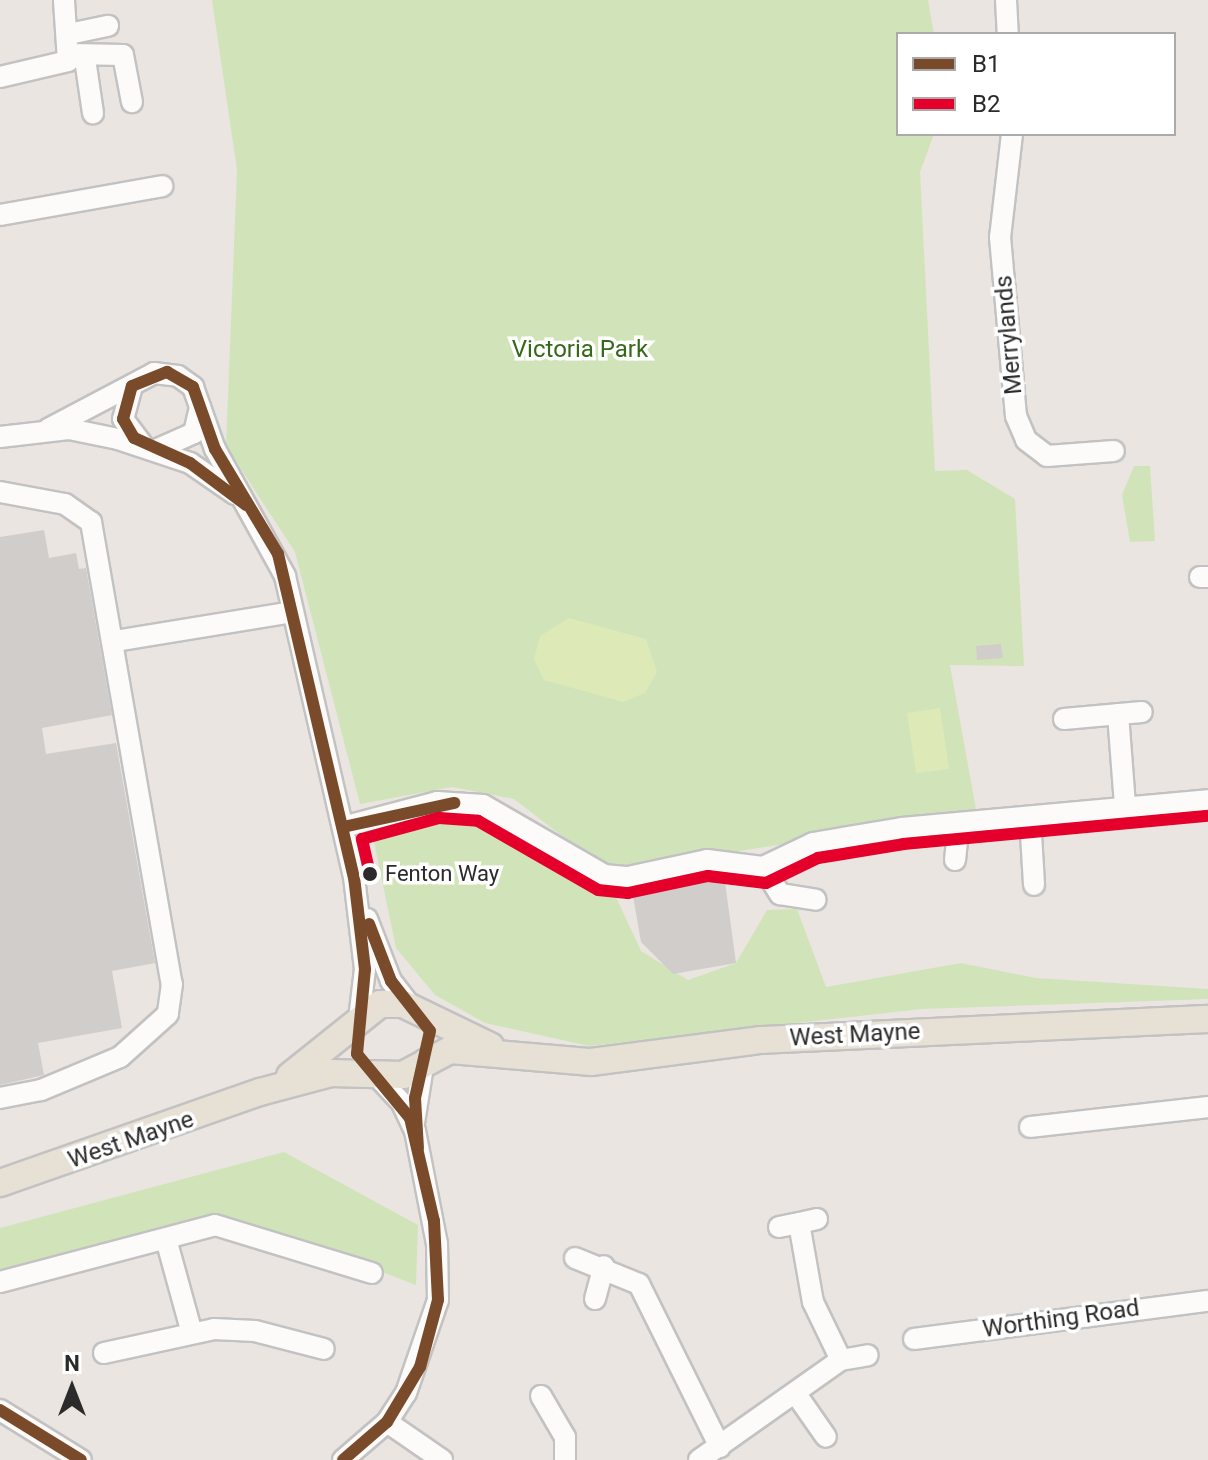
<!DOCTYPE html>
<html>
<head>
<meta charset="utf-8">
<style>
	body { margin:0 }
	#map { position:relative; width:1208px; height:1460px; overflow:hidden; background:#eae5e0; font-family:Roboto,sans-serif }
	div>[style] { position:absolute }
	.green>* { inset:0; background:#d1e4b9 }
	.pitch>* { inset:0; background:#dde9b6 }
	.building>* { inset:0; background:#d0cdca }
	.roads { filter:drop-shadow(2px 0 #c3c2c2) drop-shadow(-2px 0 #c3c2c2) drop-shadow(0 2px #c3c2c2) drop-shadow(0 -2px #c3c2c2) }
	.minor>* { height:20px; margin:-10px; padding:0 10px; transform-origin:10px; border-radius:10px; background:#fcfbfa }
	.major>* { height:26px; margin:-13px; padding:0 13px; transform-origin:13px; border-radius:13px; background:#e7e0d4 }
	.bus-1>* { height:12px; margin:-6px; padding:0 6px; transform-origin:6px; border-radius:6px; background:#7a4b2a }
	.bus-2>* { height:12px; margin:-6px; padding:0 6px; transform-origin:6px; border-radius:6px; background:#e4002b }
	.dots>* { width:22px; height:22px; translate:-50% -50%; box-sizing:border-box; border:4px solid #fff; border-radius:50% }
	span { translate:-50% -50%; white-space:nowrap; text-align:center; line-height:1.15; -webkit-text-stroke:7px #fff; paint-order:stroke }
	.bus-label { font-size:22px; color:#2b2b2b }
	.left { translate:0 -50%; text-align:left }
	.street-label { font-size:24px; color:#2b2b2b }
	.park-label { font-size:24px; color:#356919 }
	.legend { position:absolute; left:896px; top:32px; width:280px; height:104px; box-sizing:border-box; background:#fff; border:2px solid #aaa; margin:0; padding:10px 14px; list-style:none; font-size:24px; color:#2b2b2b }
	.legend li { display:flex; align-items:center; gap:16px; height:40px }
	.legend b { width:40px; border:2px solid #aaa }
	.north { position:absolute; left:32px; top:1348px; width:80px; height:80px; -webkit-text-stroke:6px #fff; paint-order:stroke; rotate:0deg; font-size:22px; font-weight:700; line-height:32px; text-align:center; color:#2b2b2b }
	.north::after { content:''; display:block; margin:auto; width:28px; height:36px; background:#2b2b2b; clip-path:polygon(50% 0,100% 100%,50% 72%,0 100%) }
</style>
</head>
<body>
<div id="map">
	<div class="green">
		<div style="clip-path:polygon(212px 0,928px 0,934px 34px,898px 34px,898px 134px,934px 134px,920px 172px,935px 471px,967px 470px,1015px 499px,1024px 666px,950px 665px,977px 815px,619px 869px,601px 866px,514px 799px,452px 787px,360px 804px,295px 552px,226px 446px,237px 170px)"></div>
		<div style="clip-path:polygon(1134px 466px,1150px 466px,1155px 541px,1130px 542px,1122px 495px)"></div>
		<div style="clip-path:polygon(434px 817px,504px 819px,549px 848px,615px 895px,641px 951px,688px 980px,736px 963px,767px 910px,797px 909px,826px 987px,961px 963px,1036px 978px,1208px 989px,1208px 999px,923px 1009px,589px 1046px,485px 1023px,435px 995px,396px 948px,372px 832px)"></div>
		<div style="clip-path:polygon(284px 1152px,418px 1225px,416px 1285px,281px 1233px,211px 1216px,0 1275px,0 1228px)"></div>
	</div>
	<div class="pitch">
		<div style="clip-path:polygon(569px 618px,646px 639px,657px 672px,645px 693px,623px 702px,544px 680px,534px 659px,540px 636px)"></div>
		<div style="clip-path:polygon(940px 708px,949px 769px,916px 773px,907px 713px)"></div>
	</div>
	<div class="building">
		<div style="clip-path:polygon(44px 530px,49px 558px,76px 553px,79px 569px,86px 568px,112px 715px,42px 728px,46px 754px,116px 743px,155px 963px,112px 971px,122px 1028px,38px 1043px,44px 1075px,0 1085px,0 537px)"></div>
		<div style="clip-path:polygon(1001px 644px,1003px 658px,977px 660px,976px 646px)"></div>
		<div style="clip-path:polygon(724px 875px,736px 963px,673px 974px,641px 942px,632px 890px)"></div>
	</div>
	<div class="roads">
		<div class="minor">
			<div style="left:1006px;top:0;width:34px;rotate:87deg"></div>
			<div style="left:69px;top:34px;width:40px;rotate:-12deg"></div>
			<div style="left:72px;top:54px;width:51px;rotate:1.1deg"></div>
			<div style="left:123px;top:55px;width:48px;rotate:79.2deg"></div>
			<div style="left:85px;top:59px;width:55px;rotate:81.6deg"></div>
			<div style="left:0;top:77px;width:70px;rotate:-13.2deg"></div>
			<div style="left:68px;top:61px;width:61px;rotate:-93.8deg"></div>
			<div style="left:1012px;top:134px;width:104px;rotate:96.6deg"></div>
			<div style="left:1000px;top:237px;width:180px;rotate:84.9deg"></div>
			<div style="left:1016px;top:416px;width:26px;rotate:67deg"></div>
			<div style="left:1026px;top:440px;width:26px;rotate:37deg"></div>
			<div style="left:1047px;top:456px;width:67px;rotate:-4.3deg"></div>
			<div style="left:0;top:215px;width:165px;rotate:-10.1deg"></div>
			<div style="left:132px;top:386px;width:34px;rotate:105deg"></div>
			<div style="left:123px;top:419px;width:31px;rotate:53deg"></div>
			<div style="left:48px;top:429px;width:120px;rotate:-27.8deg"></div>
			<div style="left:154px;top:373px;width:24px;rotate:7deg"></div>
			<div style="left:178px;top:376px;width:19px;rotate:36deg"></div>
			<div style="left:193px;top:387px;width:66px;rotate:70.5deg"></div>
			<div style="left:215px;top:449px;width:145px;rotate:61.1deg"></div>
			<div style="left:285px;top:576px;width:309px;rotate:77.1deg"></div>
			<div style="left:354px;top:877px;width:93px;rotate:83.2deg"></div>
			<div style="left:365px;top:969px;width:50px;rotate:96.8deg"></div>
			<div style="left:0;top:437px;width:69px;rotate:-6.6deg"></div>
			<div style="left:69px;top:429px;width:50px;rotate:11.5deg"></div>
			<div style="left:118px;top:439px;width:76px;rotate:18.4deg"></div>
			<div style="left:190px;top:463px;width:55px;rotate:34.6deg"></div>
			<div style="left:158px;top:449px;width:39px;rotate:-24deg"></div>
			<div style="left:194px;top:433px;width:27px;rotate:-77deg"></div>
			<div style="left:0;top:492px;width:66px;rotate:10.5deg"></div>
			<div style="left:65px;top:504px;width:32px;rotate:35deg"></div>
			<div style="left:91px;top:522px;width:469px;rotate:80.1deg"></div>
			<div style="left:172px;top:984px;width:30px;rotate:98deg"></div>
			<div style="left:168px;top:1014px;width:64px;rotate:138.1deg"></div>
			<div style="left:120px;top:1057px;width:86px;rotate:157.3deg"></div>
			<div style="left:41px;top:1090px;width:42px;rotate:169deg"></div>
			<div style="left:1200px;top:577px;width:8px"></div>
			<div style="left:115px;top:641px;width:180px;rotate:-9.3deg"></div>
			<div style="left:1118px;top:714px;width:91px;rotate:85.6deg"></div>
			<div style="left:1064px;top:719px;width:78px;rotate:-5.1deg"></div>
			<div style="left:1030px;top:817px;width:68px;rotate:86.6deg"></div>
			<div style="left:343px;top:827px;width:97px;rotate:-14.9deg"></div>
			<div style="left:437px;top:802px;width:46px;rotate:3.7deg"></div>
			<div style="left:483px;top:805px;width:140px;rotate:30deg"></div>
			<div style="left:604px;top:875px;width:24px;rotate:5deg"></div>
			<div style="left:628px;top:877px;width:81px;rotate:-12.1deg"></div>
			<div style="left:707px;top:860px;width:56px;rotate:7.1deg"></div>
			<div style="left:763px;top:867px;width:55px;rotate:-25.6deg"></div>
			<div style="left:813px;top:843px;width:90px;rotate:-9.6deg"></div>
			<div style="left:902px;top:828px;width:307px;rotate:-5.2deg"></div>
			<div style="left:955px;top:860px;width:36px;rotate:-84deg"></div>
			<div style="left:763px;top:867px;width:32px;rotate:58deg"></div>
			<div style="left:780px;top:894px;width:36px;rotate:9deg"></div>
			<div style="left:367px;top:919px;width:66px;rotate:68.8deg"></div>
			<div style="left:391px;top:981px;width:34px;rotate:52deg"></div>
			<div style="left:414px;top:1123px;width:64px;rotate:-81deg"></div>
			<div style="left:1030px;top:1127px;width:179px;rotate:-6.4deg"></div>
			<div style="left:817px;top:1219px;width:18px;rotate:167deg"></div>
			<div style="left:799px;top:1223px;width:80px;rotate:80deg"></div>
			<div style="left:813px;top:1302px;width:64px;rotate:64.2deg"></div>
			<div style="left:779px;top:1227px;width:20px;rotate:-11deg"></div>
			<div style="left:166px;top:1239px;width:94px;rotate:74.6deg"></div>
			<div style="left:575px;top:1258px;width:69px;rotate:22.1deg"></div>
			<div style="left:639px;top:1284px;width:182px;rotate:63.6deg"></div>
			<div style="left:0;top:1282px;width:222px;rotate:-14.8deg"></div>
			<div style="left:215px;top:1225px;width:164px;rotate:17deg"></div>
			<div style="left:595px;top:1299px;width:34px;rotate:-75deg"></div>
			<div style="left:914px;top:1339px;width:296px;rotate:-7.4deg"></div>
			<div style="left:104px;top:1353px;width:113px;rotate:-12.3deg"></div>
			<div style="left:214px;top:1329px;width:41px;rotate:2.8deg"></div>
			<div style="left:255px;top:1331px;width:71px;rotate:14.6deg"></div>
			<div style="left:796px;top:1394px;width:52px;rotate:55.1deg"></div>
			<div style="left:541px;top:1396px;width:48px;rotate:59.7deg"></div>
			<div style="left:565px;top:1437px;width:23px;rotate:90deg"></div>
			<div style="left:0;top:1410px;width:95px;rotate:31.7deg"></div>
			<div style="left:387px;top:1422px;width:67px;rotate:34.6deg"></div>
			<div style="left:343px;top:1460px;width:58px;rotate:-40.8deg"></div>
			<div style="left:387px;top:1422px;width:35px;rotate:-57deg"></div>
			<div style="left:406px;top:1393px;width:98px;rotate:-71deg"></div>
			<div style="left:438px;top:1300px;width:56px;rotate:-91deg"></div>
			<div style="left:437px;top:1244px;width:115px;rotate:-101deg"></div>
			<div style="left:415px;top:1131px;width:31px;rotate:-115deg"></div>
			<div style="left:402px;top:1103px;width:41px;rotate:-133deg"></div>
			<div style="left:699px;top:1460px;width:174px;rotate:-35.2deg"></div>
			<div style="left:841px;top:1360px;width:27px;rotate:-10deg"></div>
		</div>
		<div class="major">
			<div style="left:290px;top:1076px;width:115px;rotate:-38.7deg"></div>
			<div style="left:380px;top:1004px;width:23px"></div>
			<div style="left:403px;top:1004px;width:97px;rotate:25.8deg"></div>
			<div style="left:0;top:1183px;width:275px;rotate:-19.3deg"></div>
			<div style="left:260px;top:1092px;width:73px;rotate:-15deg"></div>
			<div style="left:331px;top:1073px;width:72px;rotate:1.6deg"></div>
			<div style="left:403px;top:1075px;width:53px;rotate:-28deg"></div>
			<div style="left:450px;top:1050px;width:142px;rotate:4.9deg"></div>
			<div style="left:591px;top:1062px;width:171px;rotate:-7.4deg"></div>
			<div style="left:761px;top:1040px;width:447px;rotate:-2.7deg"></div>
		</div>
	</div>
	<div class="bus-1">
		<div style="left:246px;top:505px;width:70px;rotate:-143.1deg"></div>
		<div style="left:190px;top:463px;width:61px;rotate:-155.9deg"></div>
		<div style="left:134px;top:438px;width:22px;rotate:-120deg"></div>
		<div style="left:123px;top:419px;width:34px;rotate:-75deg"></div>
		<div style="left:132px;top:386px;width:38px;rotate:-22deg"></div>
		<div style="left:167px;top:372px;width:30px;rotate:30deg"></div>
		<div style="left:193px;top:387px;width:66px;rotate:70.5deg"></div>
		<div style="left:215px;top:449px;width:122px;rotate:59deg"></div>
		<div style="left:278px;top:554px;width:332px;rotate:76.8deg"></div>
		<div style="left:354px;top:877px;width:93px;rotate:83.2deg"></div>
		<div style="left:365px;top:969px;width:85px;rotate:95.4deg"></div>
		<div style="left:357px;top:1054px;width:83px;rotate:50.4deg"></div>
		<div style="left:410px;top:1118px;width:106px;rotate:76.9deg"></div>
		<div style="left:434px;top:1221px;width:79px;rotate:87.1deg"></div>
		<div style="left:438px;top:1300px;width:69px;rotate:105deg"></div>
		<div style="left:420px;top:1367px;width:64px;rotate:121deg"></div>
		<div style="left:387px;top:1422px;width:58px;rotate:139.2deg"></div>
		<div style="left:343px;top:827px;width:114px;rotate:-12.2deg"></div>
		<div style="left:369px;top:924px;width:61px;rotate:68.9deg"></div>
		<div style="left:391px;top:981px;width:63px;rotate:52deg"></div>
		<div style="left:430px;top:1031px;width:69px;rotate:102.6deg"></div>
		<div style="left:415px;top:1098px;width:50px;rotate:86.6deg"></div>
		<div style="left:0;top:1410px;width:95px;rotate:31.7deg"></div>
	</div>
	<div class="bus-2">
		<div style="left:370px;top:874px;width:36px;rotate:-103deg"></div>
		<div style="left:362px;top:839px;width:80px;rotate:-15.3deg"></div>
		<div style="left:439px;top:818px;width:39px;rotate:4deg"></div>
		<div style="left:478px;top:821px;width:138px;rotate:29.9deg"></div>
		<div style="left:598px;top:890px;width:30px;rotate:6deg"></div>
		<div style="left:628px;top:893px;width:82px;rotate:-12deg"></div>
		<div style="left:708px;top:876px;width:58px;rotate:6.9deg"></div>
		<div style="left:766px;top:883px;width:58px;rotate:-25.7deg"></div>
		<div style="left:818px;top:858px;width:87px;rotate:-9.2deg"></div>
		<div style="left:904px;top:844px;width:305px;rotate:-5.3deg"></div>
	</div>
	<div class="dots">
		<div style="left:370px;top:874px;background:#2b2b2b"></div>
	</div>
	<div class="bus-label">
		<span class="left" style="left:385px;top:874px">Fenton Way</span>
	</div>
	<div class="street-label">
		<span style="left:1009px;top:335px;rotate:-95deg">Merrylands</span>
		<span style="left:855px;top:1035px;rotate:-3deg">West Mayne</span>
		<span style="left:131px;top:1140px;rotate:-19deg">West Mayne</span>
		<span style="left:1061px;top:1319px;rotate:-8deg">Worthing Road</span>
	</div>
	<div class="park-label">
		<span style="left:580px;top:350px">Victoria Park</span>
	</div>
	<ul class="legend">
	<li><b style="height:10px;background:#7a4b2a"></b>B1</li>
	<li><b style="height:10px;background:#e4002b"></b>B2</li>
	</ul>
	<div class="north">N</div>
</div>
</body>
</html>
